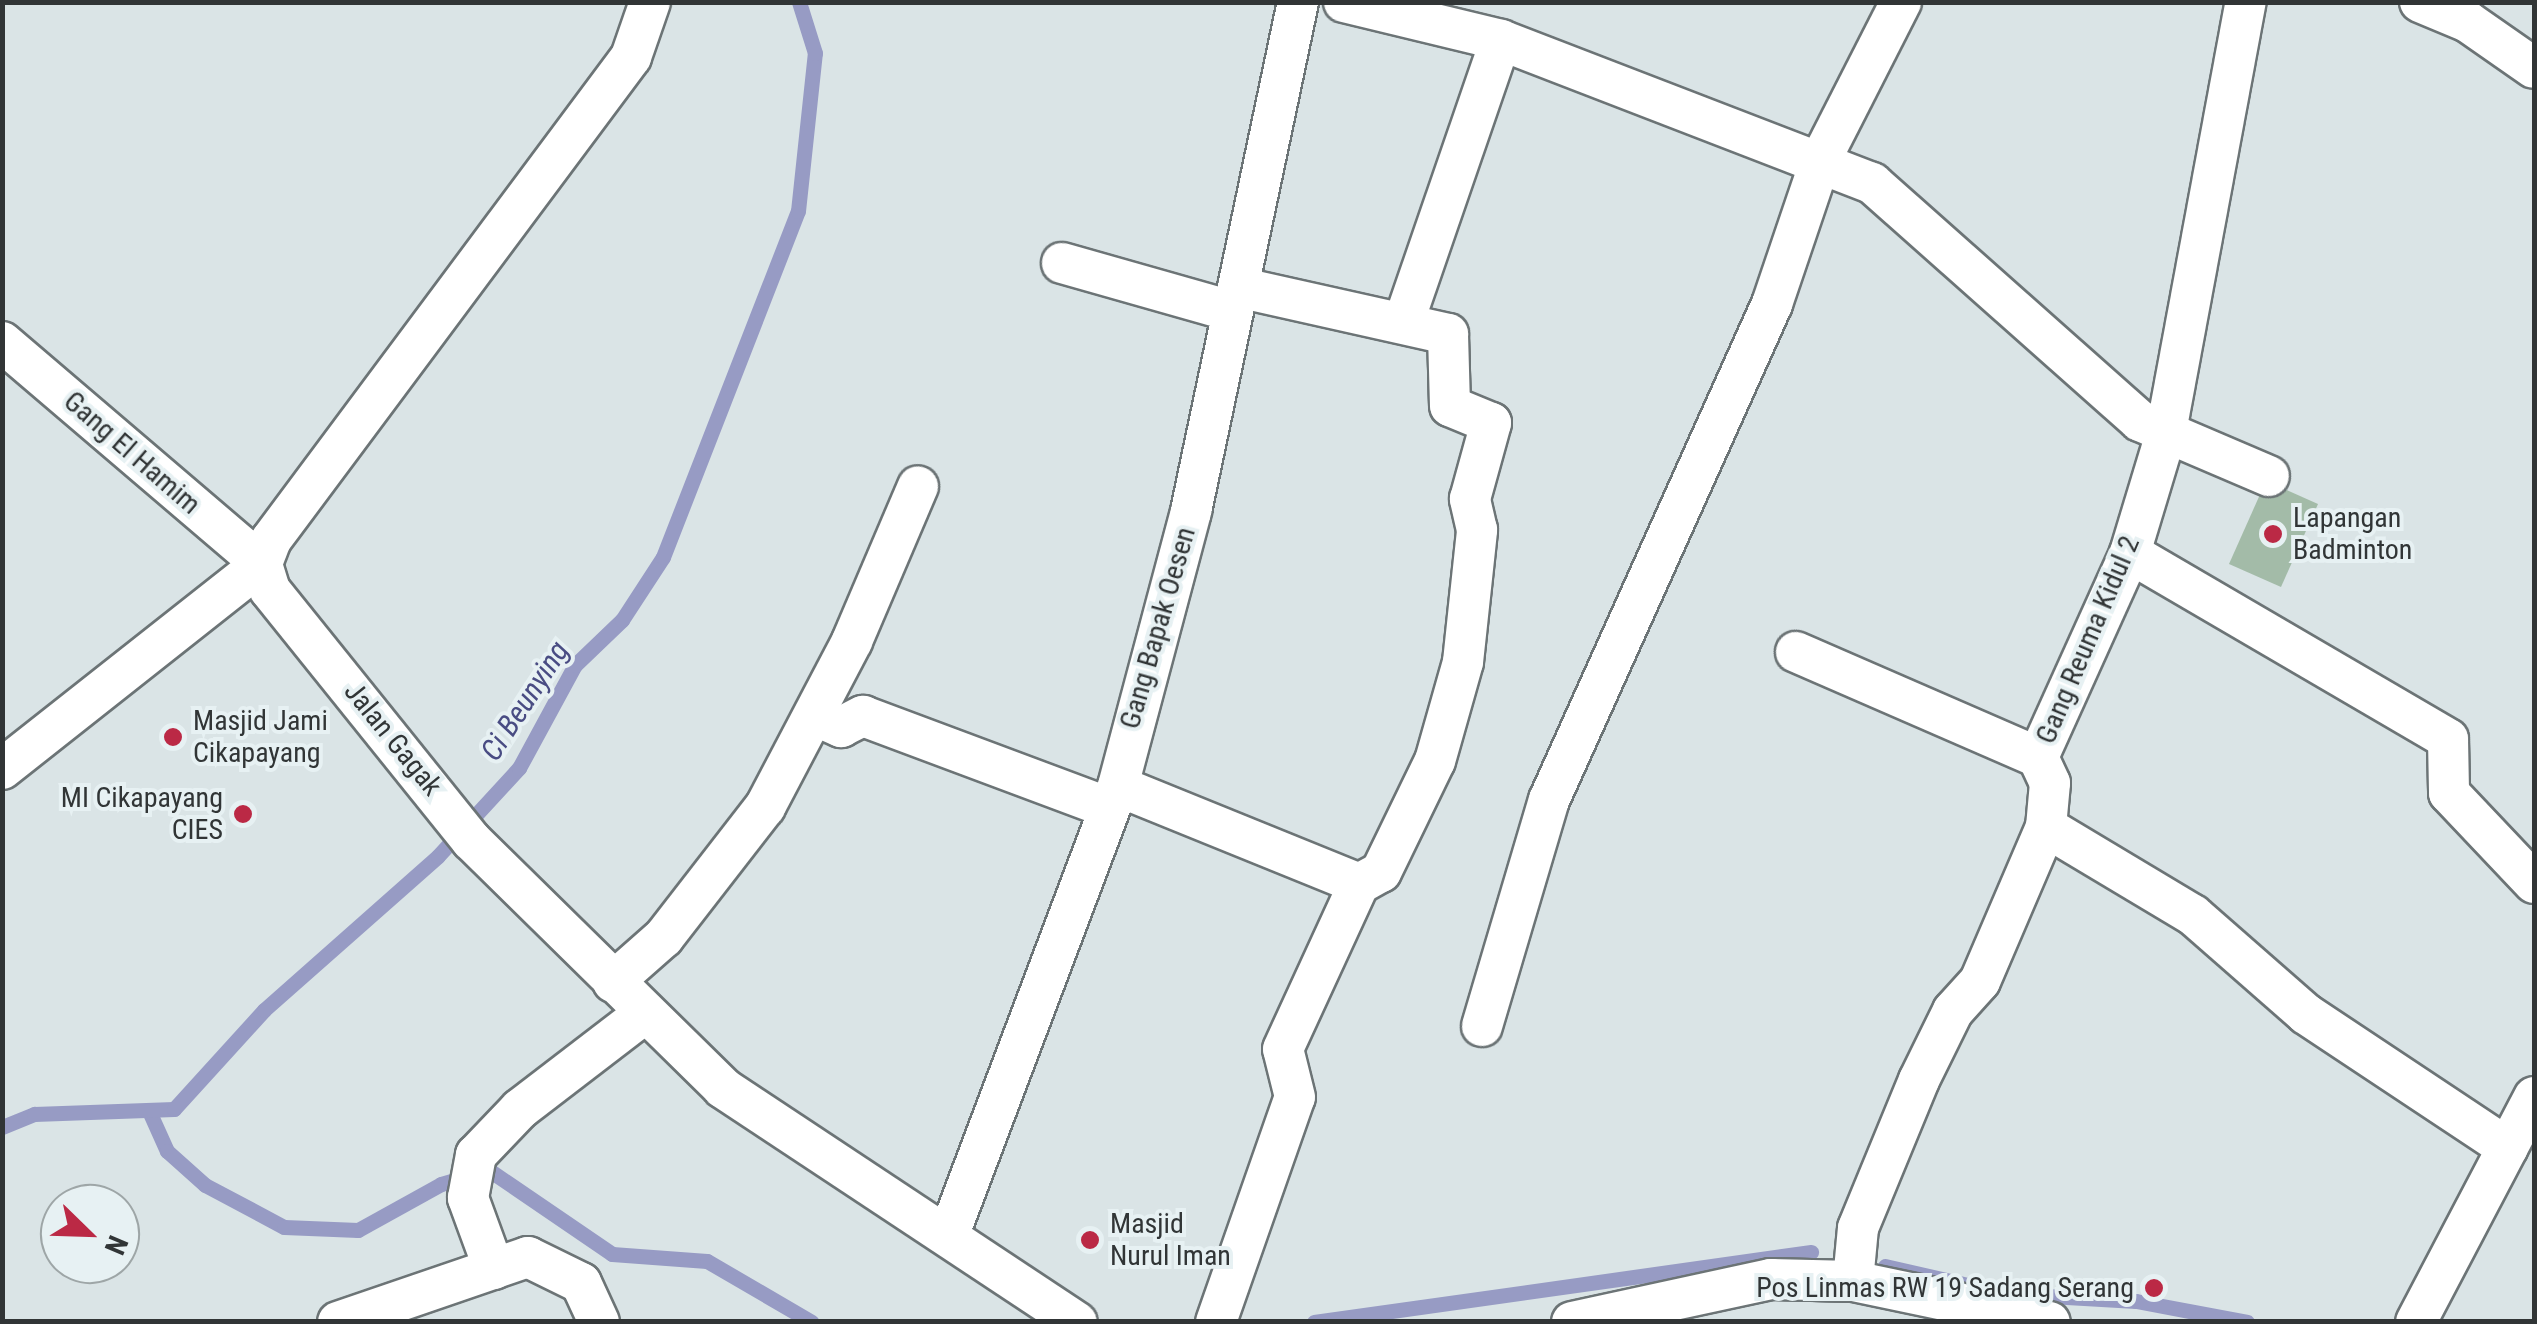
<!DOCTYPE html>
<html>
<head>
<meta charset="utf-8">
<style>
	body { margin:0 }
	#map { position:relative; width:2537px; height:1324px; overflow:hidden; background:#dae4e6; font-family:"Roboto Condensed",sans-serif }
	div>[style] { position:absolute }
	.green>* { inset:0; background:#a3bba8 }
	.stream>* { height:15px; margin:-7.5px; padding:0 7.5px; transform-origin:7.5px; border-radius:7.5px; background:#979bc4 }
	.roads { filter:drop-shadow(2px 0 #6c7476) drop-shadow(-2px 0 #6c7476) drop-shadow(0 2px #6c7476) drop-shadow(0 -2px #6c7476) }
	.street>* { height:40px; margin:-20px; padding:0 20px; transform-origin:20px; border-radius:20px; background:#fff }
	.dots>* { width:28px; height:28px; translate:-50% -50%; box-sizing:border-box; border:5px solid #e7f1f3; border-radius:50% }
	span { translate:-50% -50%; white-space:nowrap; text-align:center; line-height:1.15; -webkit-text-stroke:8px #e7f1f3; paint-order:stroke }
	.street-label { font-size:28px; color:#313536 }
	.poi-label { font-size:28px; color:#313536 }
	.left { translate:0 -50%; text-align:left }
	.right { translate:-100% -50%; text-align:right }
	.water-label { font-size:30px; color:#494c83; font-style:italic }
	.frame { position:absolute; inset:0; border:5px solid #313536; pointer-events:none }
	.north { position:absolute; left:40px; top:1184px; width:100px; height:100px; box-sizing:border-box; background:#e7f1f3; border:2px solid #9ea6a7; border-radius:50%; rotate:113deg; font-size:28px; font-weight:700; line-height:40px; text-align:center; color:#313536 }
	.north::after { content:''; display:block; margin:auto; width:35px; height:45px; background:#bb2945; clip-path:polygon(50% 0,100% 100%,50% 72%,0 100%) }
</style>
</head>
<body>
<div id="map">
	<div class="green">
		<div style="clip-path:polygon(2266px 481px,2318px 504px,2281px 587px,2229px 564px)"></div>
	</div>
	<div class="stream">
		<div style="left:149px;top:1111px;width:44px;rotate:65.8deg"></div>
		<div style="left:167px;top:1151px;width:51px;rotate:41.8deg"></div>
		<div style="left:205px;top:1185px;width:89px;rotate:28deg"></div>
		<div style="left:284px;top:1227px;width:74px;rotate:2.3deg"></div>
		<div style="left:358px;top:1230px;width:95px;rotate:-29deg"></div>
		<div style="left:441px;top:1184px;width:50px;rotate:-16.3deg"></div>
		<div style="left:489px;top:1170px;width:149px;rotate:34.3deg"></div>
		<div style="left:612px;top:1254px;width:95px;rotate:4.2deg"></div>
		<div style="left:707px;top:1261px;width:121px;rotate:30.2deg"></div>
		<div style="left:2px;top:1127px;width:35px;rotate:-22deg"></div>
		<div style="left:34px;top:1114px;width:140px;rotate:-2deg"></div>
		<div style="left:174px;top:1109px;width:134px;rotate:-47.7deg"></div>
		<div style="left:264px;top:1010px;width:232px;rotate:-41.5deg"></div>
		<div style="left:438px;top:856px;width:120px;rotate:-47.4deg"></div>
		<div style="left:519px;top:768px;width:117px;rotate:-61.5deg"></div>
		<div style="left:575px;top:665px;width:65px;rotate:-43.8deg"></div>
		<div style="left:622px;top:620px;width:75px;rotate:-56.9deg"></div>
		<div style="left:663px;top:557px;width:371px;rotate:-68.7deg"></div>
		<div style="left:798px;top:211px;width:159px;rotate:-83.9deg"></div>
		<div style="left:815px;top:53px;width:53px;rotate:-107.4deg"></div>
		<div style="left:1885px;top:1266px;width:94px;rotate:12.9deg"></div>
		<div style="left:2014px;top:1294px;width:122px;rotate:3.3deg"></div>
		<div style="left:2136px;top:1301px;width:113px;rotate:10.7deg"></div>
		<div style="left:1314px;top:1322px;width:502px;rotate:-8.02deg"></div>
	</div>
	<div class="roads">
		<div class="street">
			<div style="left:650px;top:2px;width:58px;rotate:109.1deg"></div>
			<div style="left:631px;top:57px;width:602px;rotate:126.7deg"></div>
			<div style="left:271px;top:540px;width:26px;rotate:111deg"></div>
			<div style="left:262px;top:564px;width:27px;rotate:73deg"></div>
			<div style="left:270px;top:590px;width:321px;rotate:51.2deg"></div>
			<div style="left:471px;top:840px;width:354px;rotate:44.5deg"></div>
			<div style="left:723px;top:1088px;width:424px;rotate:33.5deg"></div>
			<div style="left:1344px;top:2px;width:162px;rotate:13.6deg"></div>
			<div style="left:1501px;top:40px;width:398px;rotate:21.1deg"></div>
			<div style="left:1872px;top:183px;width:358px;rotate:41.6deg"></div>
			<div style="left:2140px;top:421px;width:140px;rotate:23.1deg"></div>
			<div style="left:2420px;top:2px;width:52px;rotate:22.6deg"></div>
			<div style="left:2468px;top:22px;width:80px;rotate:34.9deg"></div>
			<div style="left:1062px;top:263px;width:177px;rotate:15.8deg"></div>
			<div style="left:1404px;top:321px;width:297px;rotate:-71deg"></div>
			<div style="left:2px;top:342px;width:342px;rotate:40.5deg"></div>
			<div style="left:2130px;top:553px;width:368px;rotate:30.3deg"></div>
			<div style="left:2448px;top:739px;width:54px;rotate:88.9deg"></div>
			<div style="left:2449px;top:793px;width:124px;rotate:46.6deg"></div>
			<div style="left:1796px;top:652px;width:264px;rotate:23.5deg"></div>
			<div style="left:814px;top:715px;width:30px;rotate:24deg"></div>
			<div style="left:841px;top:727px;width:25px;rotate:-27deg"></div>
			<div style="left:863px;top:716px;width:260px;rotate:20.5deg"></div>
			<div style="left:2px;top:769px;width:331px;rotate:-38.3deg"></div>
			<div style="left:1118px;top:786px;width:260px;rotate:22.1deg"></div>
			<div style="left:2046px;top:827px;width:171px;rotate:30.9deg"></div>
			<div style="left:2193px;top:915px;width:150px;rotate:41.2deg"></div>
			<div style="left:2306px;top:1014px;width:242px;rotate:33.6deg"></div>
			<div style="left:613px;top:982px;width:68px;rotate:-41.4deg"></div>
			<div style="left:664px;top:937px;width:165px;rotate:-52.2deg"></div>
			<div style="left:765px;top:807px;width:187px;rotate:-62.3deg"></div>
			<div style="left:852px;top:641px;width:168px;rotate:-66.9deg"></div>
			<div style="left:1482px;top:1026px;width:236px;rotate:-73.5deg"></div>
			<div style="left:1549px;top:800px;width:544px;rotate:-65.79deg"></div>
			<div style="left:1772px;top:304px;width:153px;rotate:-71.3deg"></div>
			<div style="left:1821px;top:159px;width:176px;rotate:-63deg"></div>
			<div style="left:949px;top:1234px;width:479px;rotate:-69.3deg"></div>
			<div style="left:1118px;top:786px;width:285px;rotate:-75.1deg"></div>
			<div style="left:1191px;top:511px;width:520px;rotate:-78.13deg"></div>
			<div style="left:494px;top:1269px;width:76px;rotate:-110.1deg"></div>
			<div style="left:468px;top:1198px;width:44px;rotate:-79.5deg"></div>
			<div style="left:476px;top:1155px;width:64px;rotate:-46.3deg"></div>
			<div style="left:520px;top:1109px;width:158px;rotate:-37.5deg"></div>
			<div style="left:1853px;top:1281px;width:53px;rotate:-84.6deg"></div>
			<div style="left:1858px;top:1228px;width:160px;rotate:-67.6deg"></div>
			<div style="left:1919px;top:1080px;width:77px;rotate:-63.8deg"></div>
			<div style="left:1953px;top:1011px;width:40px;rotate:-48deg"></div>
			<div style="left:1980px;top:981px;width:168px;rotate:-66.8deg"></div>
			<div style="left:2046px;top:827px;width:44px;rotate:-84.8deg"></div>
			<div style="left:2050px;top:783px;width:29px;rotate:-115deg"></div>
			<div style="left:2038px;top:757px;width:224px;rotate:-65.7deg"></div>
			<div style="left:2130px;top:553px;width:121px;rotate:-73.2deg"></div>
			<div style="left:2165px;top:437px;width:442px;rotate:-79.5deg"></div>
			<div style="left:338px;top:1322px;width:201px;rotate:-18.9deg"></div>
			<div style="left:528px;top:1257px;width:59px;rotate:26.1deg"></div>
			<div style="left:581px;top:1283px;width:43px;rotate:65.2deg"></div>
			<div style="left:1216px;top:1322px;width:238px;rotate:-70.7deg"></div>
			<div style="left:1295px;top:1097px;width:49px;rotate:-104deg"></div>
			<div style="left:1283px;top:1049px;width:182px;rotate:-65.3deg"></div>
			<div style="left:1359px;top:884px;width:25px;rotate:-29deg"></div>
			<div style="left:1381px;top:872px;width:123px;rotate:-64.1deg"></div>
			<div style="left:1435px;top:761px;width:103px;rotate:-74.2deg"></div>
			<div style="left:1463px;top:662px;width:133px;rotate:-83.9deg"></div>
			<div style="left:1477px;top:530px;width:32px;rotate:-103deg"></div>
			<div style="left:1470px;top:499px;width:79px;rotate:-74.6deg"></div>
			<div style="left:1491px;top:423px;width:44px;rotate:-157.5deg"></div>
			<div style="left:1450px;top:406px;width:72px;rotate:-91.6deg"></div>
			<div style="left:1448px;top:334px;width:215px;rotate:-167.4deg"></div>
			<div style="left:1572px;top:1322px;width:204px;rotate:-12.2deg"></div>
			<div style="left:1771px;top:1279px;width:82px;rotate:1.4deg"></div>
			<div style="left:1853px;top:1281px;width:201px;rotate:11.8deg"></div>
			<div style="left:2416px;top:1322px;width:254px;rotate:-62.3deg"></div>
		</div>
	</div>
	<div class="dots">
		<div style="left:2273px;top:534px;background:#bb2945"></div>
		<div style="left:173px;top:737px;background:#bb2945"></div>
		<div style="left:243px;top:814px;background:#bb2945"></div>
		<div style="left:1090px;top:1240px;background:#bb2945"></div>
		<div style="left:2154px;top:1288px;background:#bb2945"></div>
	</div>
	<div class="street-label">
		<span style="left:132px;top:453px;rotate:41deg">Gang El Hamim</span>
		<span style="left:1158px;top:628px;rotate:-74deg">Gang Bapak Oesen</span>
		<span style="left:2088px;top:640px;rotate:-67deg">Gang Reuma Kidul 2</span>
		<span style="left:393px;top:739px;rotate:51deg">Jalan Gagak</span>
	</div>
	<div class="poi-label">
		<span class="left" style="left:2293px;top:534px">Lapangan<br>Badminton</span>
		<span class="left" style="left:193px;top:737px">Masjid Jami<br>Cikapayang</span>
		<span class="right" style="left:223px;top:814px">MI Cikapayang<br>CIES</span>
		<span class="left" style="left:1110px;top:1240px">Masjid<br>Nurul Iman</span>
		<span class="right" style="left:2134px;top:1288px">Pos Linmas RW 19 Sadang Serang</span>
	</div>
	<div class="water-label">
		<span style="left:525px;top:701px;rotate:-57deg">Ci Beunying</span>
	</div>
	<div class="frame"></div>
	<div class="north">N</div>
</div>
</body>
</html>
